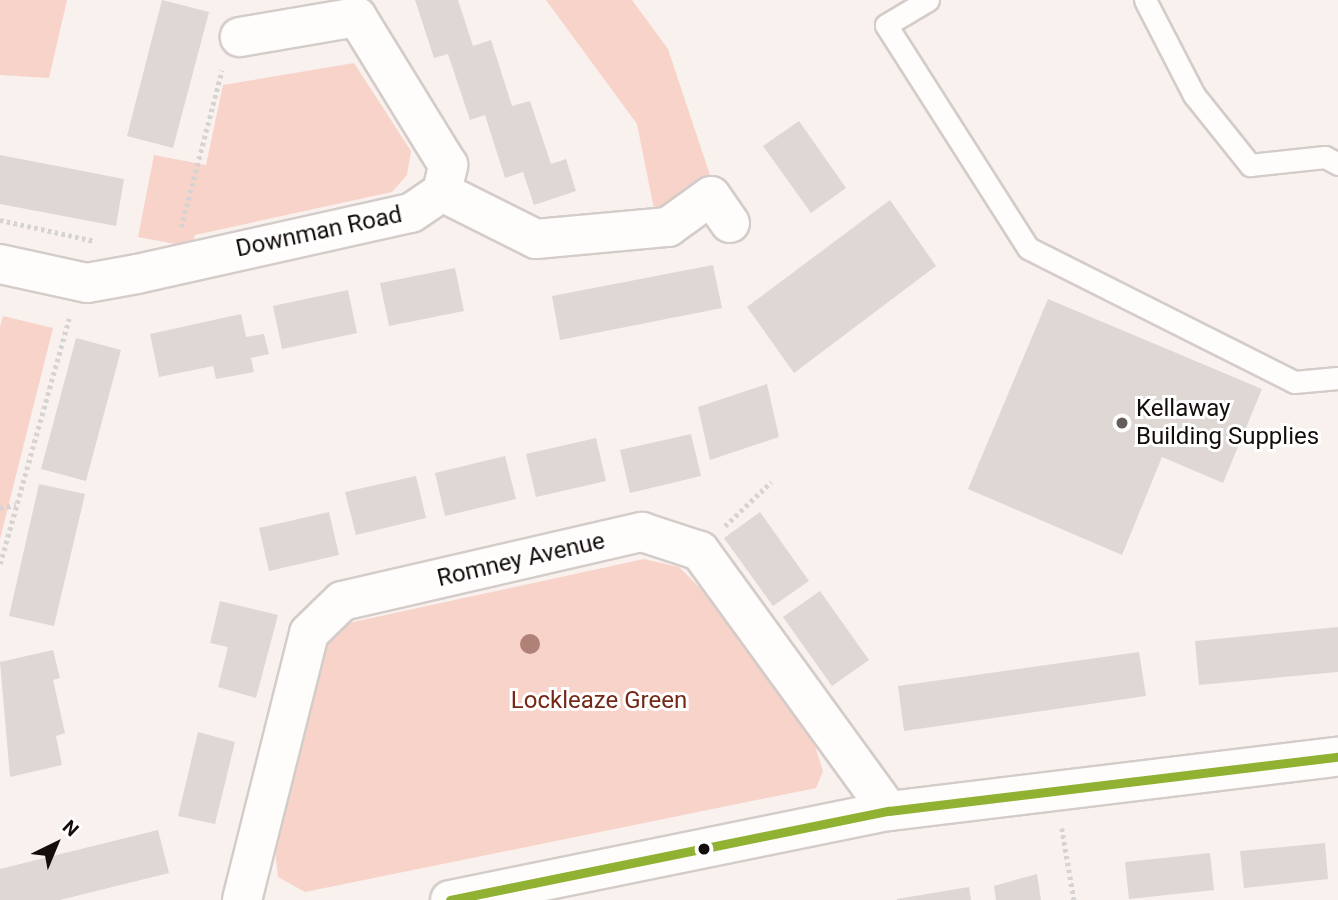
<!DOCTYPE html>
<html>
<head>
<meta charset="utf-8">
<style>
	body { margin:0 }
	#map { position:relative; width:1338px; height:900px; overflow:hidden; background:#f9f1ee; font-family:Roboto,sans-serif }
	div>[style] { position:absolute }
	.green>* { inset:0; background:#f8d3c9 }
	.building>* { inset:0; background:#dfd7d4 }
	.path>* { height:4.5px; margin-top:-2.25px; transform-origin:0; background:repeating-linear-gradient(90deg,#d6d3d3 0 3.5px,transparent 0 7px) }
	.roads { filter:drop-shadow(2px 0 #d4ccc9) drop-shadow(-2px 0 #d4ccc9) drop-shadow(0 2px #d4ccc9) drop-shadow(0 -2px #d4ccc9) }
	.service>* { height:21px; margin:-10.5px; padding:0 10.5px; transform-origin:10.5px; border-radius:10.5px; background:#fefdfc }
	.minor>* { height:38px; margin:-19px; padding:0 19px; transform-origin:19px; border-radius:19px; background:#fefdfc }
	.bus-1>* { height:9px; margin:-4.5px; padding:0 4.5px; transform-origin:4.5px; border-radius:4.5px; background:#90b132 }
	.trees>* { width:20px; height:20px; margin:-10px; border-radius:50%; background:#b08277 }
	.dots>* { width:19px; height:19px; translate:-50% -50%; box-sizing:border-box; border:4px solid #fff; border-radius:50% }
	span { translate:-50% -50%; white-space:nowrap; text-align:center; line-height:1.15; -webkit-text-stroke:6px #fff; paint-order:stroke }
	.street-label { font-size:24px; color:#150d0b }
	.poi-label { font-size:24px; color:#150d0b }
	.left { translate:0 -50%; text-align:left }
	.park-label { font-size:24px; color:#742816 }
	.north { position:absolute; left:21px; top:809px; width:70px; height:70px; -webkit-text-stroke:5px #fff; paint-order:stroke; rotate:43deg; font-size:19px; font-weight:700; line-height:28px; text-align:center; color:#150d0b }
	.north::after { content:''; display:block; margin:auto; width:24px; height:32px; background:#150d0b; clip-path:polygon(50% 0,100% 100%,50% 72%,0 100%) }
</style>
</head>
<body>
<div id="map">
	<div class="green">
		<div style="clip-path:polygon(0 0,67px 0,49px 78px,0 75px)"></div>
		<div style="clip-path:polygon(546px 0,632px 0,668px 49px,710px 175px,655px 214px,637px 124px)"></div>
		<div style="clip-path:polygon(354px 63px,411px 151px,407px 175px,392px 192px,195px 235px,191px 247px,138px 237px,154px 155px,206px 165px,223px 85px)"></div>
		<div style="clip-path:polygon(3px 316px,53px 328px,0 539px,0 327px)"></div>
		<div style="clip-path:polygon(644px 559px,679px 567px,703px 591px,814px 743px,823px 771px,816px 788px,305px 892px,278px 877px,275px 849px,327px 646px,344px 624px)"></div>
	</div>
	<div class="building">
		<div style="clip-path:polygon(162px 0,209px 12px,173px 148px,127px 136px)"></div>
		<div style="clip-path:polygon(415px 0,458px 0,473px 46px,491px 40px,512px 106px,530px 101px,551px 164px,566px 159px,576px 191px,534px 205px,523px 172px,505px 178px,485px 115px,470px 120px,448px 54px,434px 58px)"></div>
		<div style="clip-path:polygon(799px 121px,846px 188px,811px 213px,763px 146px)"></div>
		<div style="clip-path:polygon(0 155px,124px 179px,116px 226px,0 204px)"></div>
		<div style="clip-path:polygon(890px 200px,936px 266px,794px 373px,747px 307px)"></div>
		<div style="clip-path:polygon(713px 265px,722px 308px,560px 340px,552px 296px)"></div>
		<div style="clip-path:polygon(455px 268px,464px 311px,389px 326px,380px 283px)"></div>
		<div style="clip-path:polygon(348px 290px,357px 333px,282px 349px,273px 306px)"></div>
		<div style="clip-path:polygon(1048px 299px,1262px 389px,1223px 483px,1162px 457px,1122px 555px,968px 489px)"></div>
		<div style="clip-path:polygon(241px 314px,246px 337px,264px 334px,269px 354px,251px 358px,254px 372px,216px 379px,213px 366px,159px 377px,150px 334px)"></div>
		<div style="clip-path:polygon(76px 338px,121px 350px,86px 481px,41px 469px)"></div>
		<div style="clip-path:polygon(767px 384px,779px 437px,710px 460px,698px 407px)"></div>
		<div style="clip-path:polygon(691px 434px,701px 476px,630px 493px,620px 450px)"></div>
		<div style="clip-path:polygon(596px 438px,606px 481px,536px 497px,526px 454px)"></div>
		<div style="clip-path:polygon(505px 456px,516px 499px,445px 516px,435px 473px)"></div>
		<div style="clip-path:polygon(416px 476px,426px 518px,356px 535px,345px 492px)"></div>
		<div style="clip-path:polygon(39px 484px,85px 494px,54px 626px,9px 616px)"></div>
		<div style="clip-path:polygon(329px 512px,339px 555px,269px 571px,259px 528px)"></div>
		<div style="clip-path:polygon(760px 512px,809px 581px,773px 606px,724px 538px)"></div>
		<div style="clip-path:polygon(820px 591px,869px 660px,832px 686px,783px 617px)"></div>
		<div style="clip-path:polygon(220px 601px,278px 615px,256px 698px,218px 687px,228px 647px,210px 643px)"></div>
		<div style="clip-path:polygon(1338px 627px,1338px 672px,1199px 685px,1195px 641px)"></div>
		<div style="clip-path:polygon(53px 650px,60px 678px,53px 680px,65px 733px,56px 736px,62px 765px,10px 777px,0 662px)"></div>
		<div style="clip-path:polygon(1139px 652px,1146px 696px,904px 731px,898px 686px)"></div>
		<div style="clip-path:polygon(198px 732px,235px 742px,215px 824px,178px 816px)"></div>
		<div style="clip-path:polygon(158px 830px,169px 873px,60px 900px,0 900px,0 869px)"></div>
		<div style="clip-path:polygon(1325px 843px,1328px 879px,1244px 888px,1240px 851px)"></div>
		<div style="clip-path:polygon(1210px 853px,1214px 890px,1129px 899px,1125px 862px)"></div>
		<div style="clip-path:polygon(1037px 874px,1041px 900px,996px 900px,994px 886px)"></div>
		<div style="clip-path:polygon(969px 887px,971px 900px,897px 900px,897px 899px)"></div>
	</div>
	<div class="path">
		<div style="left:0;top:220px;width:97px;rotate:12.5deg"></div>
		<div style="left:181px;top:227px;width:162px;rotate:-75.4deg"></div>
		<div style="left:0;top:508px;width:16px;rotate:-11deg"></div>
		<div style="left:725px;top:526px;width:64px;rotate:-43.7deg"></div>
		<div style="left:0;top:564px;width:255px;rotate:-74.3deg"></div>
		<div style="left:1062px;top:828px;width:73px;rotate:80.5deg"></div>
	</div>
	<div class="roads">
		<div class="service">
			<div style="left:928px;top:0;width:49px;rotate:149.2deg"></div>
			<div style="left:886px;top:25px;width:264px;rotate:57.5deg"></div>
			<div style="left:1028px;top:248px;width:298px;rotate:26.7deg"></div>
			<div style="left:1294px;top:382px;width:44px;rotate:-5.2deg"></div>
			<div style="left:1145px;top:0;width:107px;rotate:62.7deg"></div>
			<div style="left:1194px;top:95px;width:90px;rotate:51.3deg"></div>
			<div style="left:1250px;top:165px;width:75px;rotate:-6.1deg"></div>
			<div style="left:1325px;top:157px;width:15px;rotate:28deg"></div>
		</div>
		<div class="minor">
			<div style="left:442px;top:192px;width:105px;rotate:26.6deg"></div>
			<div style="left:536px;top:239px;width:133px;rotate:-5.2deg"></div>
			<div style="left:668px;top:227px;width:53px;rotate:-35.8deg"></div>
			<div style="left:711px;top:196px;width:33px;rotate:55deg"></div>
			<div style="left:0;top:264px;width:89px;rotate:12.3deg"></div>
			<div style="left:87px;top:283px;width:51px;rotate:-10.2deg"></div>
			<div style="left:137px;top:274px;width:281px;rotate:-12.6deg"></div>
			<div style="left:411px;top:213px;width:37px;rotate:-34deg"></div>
			<div style="left:442px;top:192px;width:28px;rotate:-77deg"></div>
			<div style="left:448px;top:165px;width:174px;rotate:-121.6deg"></div>
			<div style="left:357px;top:17px;width:119px;rotate:170.3deg"></div>
			<div style="left:242px;top:900px;width:275px;rotate:-75.9deg"></div>
			<div style="left:309px;top:633px;width:46px;rotate:-44.1deg"></div>
			<div style="left:342px;top:601px;width:308px;rotate:-13deg"></div>
			<div style="left:642px;top:532px;width:61px;rotate:18.1deg"></div>
			<div style="left:700px;top:551px;width:321px;rotate:54deg"></div>
			<div style="left:450px;top:900px;width:448px;rotate:-11.5deg"></div>
			<div style="left:889px;top:811px;width:452px;rotate:-6.9deg"></div>
		</div>
	</div>
	<div class="bus-1">
		<div style="left:450px;top:900px;width:448px;rotate:-11.5deg"></div>
		<div style="left:889px;top:811px;width:452px;rotate:-6.9deg"></div>
	</div>
	<div class="trees">
		<div style="left:530px;top:644px"></div>
	</div>
	<div class="dots">
		<div style="left:1122px;top:423px;background:#655d5a"></div>
		<div style="left:704px;top:849px;background:#150d0b"></div>
	</div>
	<div class="street-label">
		<span style="left:319px;top:232px;rotate:-12deg">Downman Road</span>
		<span style="left:521px;top:560px;rotate:-13deg">Romney Avenue</span>
	</div>
	<div class="poi-label">
		<span class="left" style="left:1136px;top:423px">Kellaway<br>Building Supplies</span>
	</div>
	<div class="park-label">
		<span style="left:599px;top:701px">Lockleaze Green</span>
	</div>
	<div class="north">N</div>
</div>
</body>
</html>
